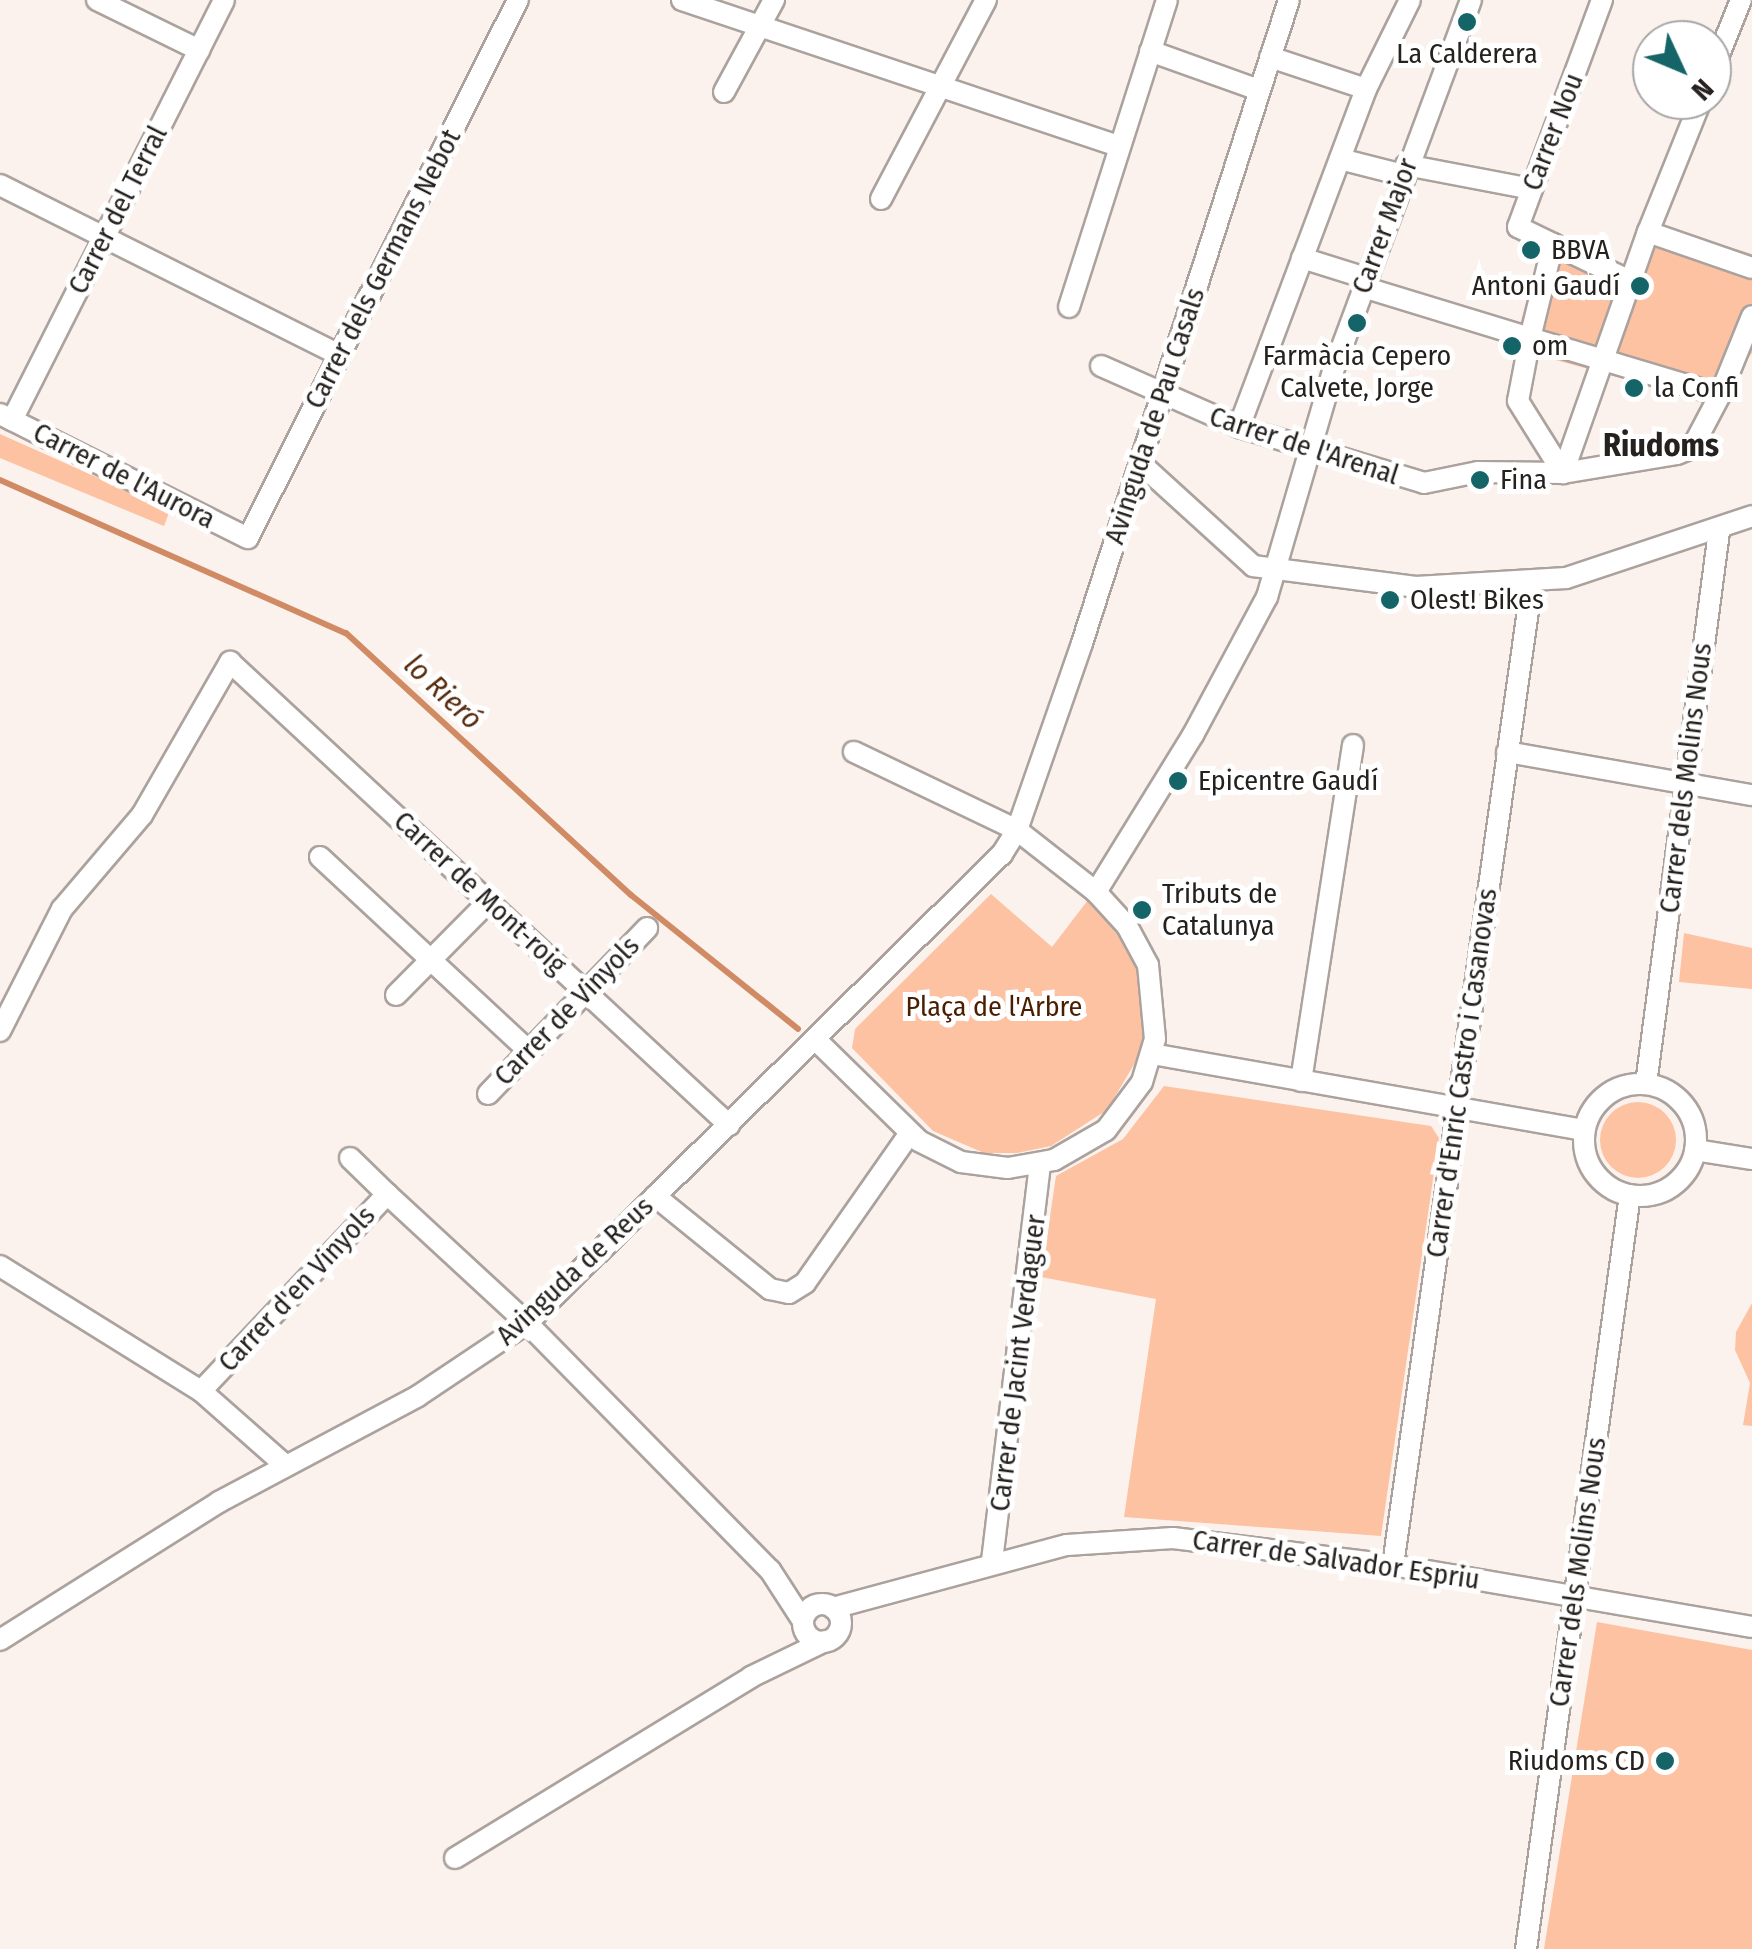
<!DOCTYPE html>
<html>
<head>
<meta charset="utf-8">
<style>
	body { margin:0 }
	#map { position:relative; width:1752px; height:1949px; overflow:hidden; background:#fbf2ed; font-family:"Fira Sans Condensed",sans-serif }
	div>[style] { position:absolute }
	.green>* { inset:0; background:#fcc2a2 }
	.round { border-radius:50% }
	.stream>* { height:6px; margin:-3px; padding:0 3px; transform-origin:3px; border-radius:3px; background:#d18b64 }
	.roads { filter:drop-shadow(2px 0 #aba29e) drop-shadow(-2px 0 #aba29e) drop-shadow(0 2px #aba29e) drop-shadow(0 -2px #aba29e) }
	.minor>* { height:20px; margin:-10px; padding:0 10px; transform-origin:10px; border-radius:10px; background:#fff }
	.minor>.ring { margin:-10px; padding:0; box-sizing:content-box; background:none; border:20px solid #fff; border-radius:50% }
	.dots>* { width:28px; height:28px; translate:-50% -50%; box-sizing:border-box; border:5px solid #fff; border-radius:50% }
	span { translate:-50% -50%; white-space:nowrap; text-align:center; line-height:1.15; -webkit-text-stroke:10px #fff; paint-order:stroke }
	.poi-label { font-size:28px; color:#24211f }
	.left { translate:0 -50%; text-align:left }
	.right { translate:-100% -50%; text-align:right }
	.street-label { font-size:28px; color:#24211f }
	.park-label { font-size:28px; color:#4a1e00 }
	.water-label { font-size:30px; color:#572a0c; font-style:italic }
	.quarter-label { font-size:32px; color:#24211f; font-weight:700 }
	.north { position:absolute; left:1632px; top:20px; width:100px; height:100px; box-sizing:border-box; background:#fff; border:2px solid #a7a6a5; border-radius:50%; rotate:134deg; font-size:28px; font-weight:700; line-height:40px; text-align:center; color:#24211f }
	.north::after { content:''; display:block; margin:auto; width:35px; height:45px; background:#156468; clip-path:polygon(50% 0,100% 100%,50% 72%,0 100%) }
</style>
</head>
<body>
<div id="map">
	<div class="green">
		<div style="clip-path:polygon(1657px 225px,1752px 254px,1752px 353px,1716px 404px,1530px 353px,1515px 341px,1546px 237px,1620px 266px,1644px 248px)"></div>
		<div style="clip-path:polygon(0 434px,170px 510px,164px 526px,0 458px)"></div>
		<div style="clip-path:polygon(991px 894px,1052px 947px,1088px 900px,1126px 945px,1145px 992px,1142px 1051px,1107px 1110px,1051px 1146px,1017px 1153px,984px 1153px,933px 1131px,852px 1048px,855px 1029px)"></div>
		<div style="clip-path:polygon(1684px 933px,1752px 948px,1752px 989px,1679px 982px)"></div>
		<div style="clip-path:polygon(1164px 1086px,1431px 1126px,1439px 1138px,1381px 1536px,1124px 1517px,1156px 1299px,1041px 1277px,1056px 1176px,1123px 1139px)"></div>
		<div class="round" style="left:1600px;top:1102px;width:76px;height:76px"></div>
		<div style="clip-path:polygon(1752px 1303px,1752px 1426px,1743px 1425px,1750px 1383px,1735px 1350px,1736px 1332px)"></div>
		<div style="clip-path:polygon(1597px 1622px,1752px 1650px,1752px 1949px,1544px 1949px)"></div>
	</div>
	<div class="stream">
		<div style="left:0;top:480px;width:378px;rotate:23.9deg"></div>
		<div style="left:346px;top:633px;width:387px;rotate:42.6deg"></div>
		<div style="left:631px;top:895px;width:214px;rotate:38.7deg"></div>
	</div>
	<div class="roads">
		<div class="minor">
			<div style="left:97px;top:0;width:114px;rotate:26.1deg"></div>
			<div style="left:682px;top:0;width:460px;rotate:18.5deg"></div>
			<div style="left:1150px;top:51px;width:116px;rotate:19.7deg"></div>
			<div style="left:1270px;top:57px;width:101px;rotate:18.4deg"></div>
			<div style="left:1712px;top:72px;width:78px;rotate:-68.1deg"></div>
			<div style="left:724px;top:92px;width:105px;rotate:-61.5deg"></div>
			<div style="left:1340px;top:159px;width:65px;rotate:14.3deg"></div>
			<div style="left:1406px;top:165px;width:128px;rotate:10.8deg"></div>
			<div style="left:0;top:185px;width:380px;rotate:26.6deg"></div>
			<div style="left:881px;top:199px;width:225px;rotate:-62.2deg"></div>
			<div style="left:1648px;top:232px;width:142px;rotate:-68.1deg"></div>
			<div style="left:1553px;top:244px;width:39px;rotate:-154deg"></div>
			<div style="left:1518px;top:227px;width:242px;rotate:-69.7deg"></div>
			<div style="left:1302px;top:258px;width:67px;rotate:17.4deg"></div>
			<div style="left:1630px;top:281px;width:85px;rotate:-154.3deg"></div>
			<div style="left:1553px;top:244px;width:97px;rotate:103.7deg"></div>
			<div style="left:1530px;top:338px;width:198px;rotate:16.7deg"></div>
			<div style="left:1720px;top:395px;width:85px;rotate:-67.9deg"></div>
			<div style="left:1363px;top:287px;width:175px;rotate:17deg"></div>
			<div style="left:1530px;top:338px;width:64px;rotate:100.8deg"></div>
			<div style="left:1518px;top:401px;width:85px;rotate:58deg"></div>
			<div style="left:1069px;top:307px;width:322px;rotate:-72.3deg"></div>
			<div style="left:1101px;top:366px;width:151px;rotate:23.8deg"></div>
			<div style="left:1239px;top:427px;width:193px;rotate:16.8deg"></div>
			<div style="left:1424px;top:483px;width:55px;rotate:-11.5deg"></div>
			<div style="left:1478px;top:472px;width:85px;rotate:0.7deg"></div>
			<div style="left:1563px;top:473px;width:116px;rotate:-9.5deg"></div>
			<div style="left:1677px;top:454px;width:16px;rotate:-22deg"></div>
			<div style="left:1692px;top:448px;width:60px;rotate:-62.2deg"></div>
			<div style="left:0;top:414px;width:277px;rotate:26.6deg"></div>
			<div style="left:248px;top:538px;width:602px;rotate:-63.35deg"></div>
			<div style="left:12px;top:420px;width:470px;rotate:-63.2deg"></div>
			<div style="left:1239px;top:427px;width:361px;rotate:-69.4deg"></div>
			<div style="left:1366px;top:89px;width:99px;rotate:-63.7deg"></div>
			<div style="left:1140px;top:463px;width:153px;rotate:42.3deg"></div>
			<div style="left:1253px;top:566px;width:164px;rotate:7.3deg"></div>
			<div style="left:1416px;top:587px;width:150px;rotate:-3.4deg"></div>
			<div style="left:1566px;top:578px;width:196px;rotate:-18.4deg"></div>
			<div style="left:1563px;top:473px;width:256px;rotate:-70.6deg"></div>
			<div style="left:1648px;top:232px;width:110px;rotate:19.1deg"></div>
			<div style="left:1507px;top:752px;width:249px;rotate:10deg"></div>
			<div style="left:320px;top:857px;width:285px;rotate:42.9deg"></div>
			<div style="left:1096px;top:892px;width:185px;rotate:-58.3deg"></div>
			<div style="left:1193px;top:735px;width:157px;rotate:-61.8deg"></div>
			<div style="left:1267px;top:597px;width:235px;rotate:-73.7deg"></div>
			<div style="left:1333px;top:371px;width:396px;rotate:-69.6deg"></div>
			<div style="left:396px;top:995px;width:132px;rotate:-45.3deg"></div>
			<div style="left:0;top:1031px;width:137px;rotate:-63.1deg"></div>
			<div style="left:62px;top:909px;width:123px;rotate:-49.6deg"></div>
			<div style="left:142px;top:815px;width:177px;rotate:-60.1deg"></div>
			<div style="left:230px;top:662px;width:681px;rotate:42.86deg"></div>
			<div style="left:816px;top:1040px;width:144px;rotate:44.4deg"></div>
			<div style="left:919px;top:1141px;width:47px;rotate:26.6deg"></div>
			<div style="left:961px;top:1162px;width:47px;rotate:7.3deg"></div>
			<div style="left:1008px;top:1168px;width:47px;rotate:-9.9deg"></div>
			<div style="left:1054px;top:1160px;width:60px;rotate:-30deg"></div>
			<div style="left:1106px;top:1130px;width:60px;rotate:-53.1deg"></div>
			<div style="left:1142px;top:1082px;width:45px;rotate:-73.2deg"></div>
			<div style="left:1155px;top:1039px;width:74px;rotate:-95.4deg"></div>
			<div style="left:1148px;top:965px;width:44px;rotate:-118.3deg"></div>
			<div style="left:1127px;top:926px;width:46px;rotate:-132.4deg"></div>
			<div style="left:1096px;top:892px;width:100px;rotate:-141.9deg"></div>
			<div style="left:1017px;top:830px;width:181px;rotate:-154.4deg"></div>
			<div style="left:1152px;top:1054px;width:439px;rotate:10deg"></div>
			<div style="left:1301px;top:1081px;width:340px;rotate:-81.2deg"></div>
			<div style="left:1646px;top:1084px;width:557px;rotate:-82.47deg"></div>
			<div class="ring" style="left:1584px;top:1084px;width:92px;height:92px"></div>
			<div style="left:488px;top:1094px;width:230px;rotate:-46.2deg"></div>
			<div style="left:1695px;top:1150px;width:58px;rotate:9deg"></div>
			<div style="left:350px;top:1158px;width:52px;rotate:44.2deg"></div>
			<div style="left:655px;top:1196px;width:148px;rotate:39deg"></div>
			<div style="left:770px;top:1289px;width:19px;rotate:12deg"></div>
			<div style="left:789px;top:1293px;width:19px;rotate:-32deg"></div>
			<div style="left:805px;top:1283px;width:183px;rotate:-55deg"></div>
			<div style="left:0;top:1266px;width:237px;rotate:31.9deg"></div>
			<div style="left:201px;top:1391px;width:113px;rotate:41.4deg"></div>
			<div style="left:201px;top:1391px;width:271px;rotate:-46.6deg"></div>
			<div style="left:387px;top:1194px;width:190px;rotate:42.7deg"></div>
			<div style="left:527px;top:1323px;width:346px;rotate:45.5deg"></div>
			<div style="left:770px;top:1570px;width:61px;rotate:57.1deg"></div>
			<div style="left:992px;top:1561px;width:400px;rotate:-83.1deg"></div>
			<div style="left:1393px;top:1565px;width:993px;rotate:-81.95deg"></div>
			<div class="ring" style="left:803px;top:1604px;width:18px;height:18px"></div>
			<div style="left:833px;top:1608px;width:242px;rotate:-15.1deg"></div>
			<div style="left:1067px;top:1545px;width:106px;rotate:-3.8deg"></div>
			<div style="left:1173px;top:1538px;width:222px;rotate:7deg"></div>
			<div style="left:1393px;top:1565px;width:364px;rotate:9.8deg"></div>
			<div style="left:0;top:1640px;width:259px;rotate:-32.2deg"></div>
			<div style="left:219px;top:1502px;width:225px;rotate:-28deg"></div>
			<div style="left:418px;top:1396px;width:131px;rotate:-33.8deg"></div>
			<div style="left:527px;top:1323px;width:668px;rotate:-44.64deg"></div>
			<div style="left:1002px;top:854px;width:28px;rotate:-58deg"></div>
			<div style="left:1017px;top:830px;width:198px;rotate:-70.8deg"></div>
			<div style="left:1082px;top:643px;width:675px;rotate:-72.16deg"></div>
			<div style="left:455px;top:1858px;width:347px;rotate:-31.4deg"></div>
			<div style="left:751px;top:1677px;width:82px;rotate:-25.9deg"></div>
			<div style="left:1526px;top:1949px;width:761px;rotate:-82.15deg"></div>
		</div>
	</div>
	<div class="dots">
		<div style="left:1467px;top:22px;background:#156468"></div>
		<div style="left:1531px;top:250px;background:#156468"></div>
		<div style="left:1640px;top:286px;background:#156468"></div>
		<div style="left:1357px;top:323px;background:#156468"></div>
		<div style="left:1512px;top:346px;background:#156468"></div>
		<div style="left:1634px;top:388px;background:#156468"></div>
		<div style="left:1480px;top:480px;background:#156468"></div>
		<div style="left:1390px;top:600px;background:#156468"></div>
		<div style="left:1178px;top:781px;background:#156468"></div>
		<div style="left:1142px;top:910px;background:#156468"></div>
		<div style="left:1665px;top:1761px;background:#156468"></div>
	</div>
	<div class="poi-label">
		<span style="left:1467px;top:54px">La Calderera</span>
		<span class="left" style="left:1551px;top:250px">BBVA</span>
		<span class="right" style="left:1620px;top:286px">Antoni Gaudí</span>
		<span class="left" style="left:1532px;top:346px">om</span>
		<span style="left:1357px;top:372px">Farmàcia Cepero<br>Calvete, Jorge</span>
		<span class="left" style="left:1654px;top:388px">la Confi</span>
		<span class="left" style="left:1500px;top:480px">Fina</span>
		<span class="left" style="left:1410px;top:600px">Olest! Bikes</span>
		<span class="left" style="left:1198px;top:781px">Epicentre Gaudí</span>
		<span class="left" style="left:1162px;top:910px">Tributs de<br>Catalunya</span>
		<span class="right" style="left:1645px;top:1761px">Riudoms CD</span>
	</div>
	<div class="street-label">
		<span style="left:1553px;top:132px;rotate:-69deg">Carrer Nou</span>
		<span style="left:118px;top:210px;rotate:-63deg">Carrer del Terral</span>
		<span style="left:1385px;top:226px;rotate:-70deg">Carrer Major</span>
		<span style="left:383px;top:269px;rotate:-63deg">Carrer dels Germans Nebot</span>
		<span style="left:1155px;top:416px;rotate:-72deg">Avinguda de Pau Casals</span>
		<span style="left:1304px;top:446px;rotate:18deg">Carrer de l'Arenal</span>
		<span style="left:124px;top:476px;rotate:27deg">Carrer de l'Aurora</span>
		<span style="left:1686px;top:778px;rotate:-83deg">Carrer dels Molins Nous</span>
		<span style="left:480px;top:893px;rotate:43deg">Carrer de Mont-roig</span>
		<span style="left:567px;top:1011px;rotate:-46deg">Carrer de Vinyols</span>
		<span style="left:1462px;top:1073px;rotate:-82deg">Carrer d'Enric Castro i Casanovas</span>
		<span style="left:575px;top:1271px;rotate:-43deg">Avinguda de Reus</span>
		<span style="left:297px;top:1289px;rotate:-47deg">Carrer d'en Vinyols</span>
		<span style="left:1018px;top:1363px;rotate:-83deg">Carrer de Jacint Verdaguer</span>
		<span style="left:1336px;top:1560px;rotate:8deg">Carrer de Salvador Espriu</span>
		<span style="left:1578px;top:1572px;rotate:-82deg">Carrer dels Molins Nous</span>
	</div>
	<div class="park-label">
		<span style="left:994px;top:1007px">Plaça de l'Arbre</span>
	</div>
	<div class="water-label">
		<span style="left:443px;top:692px;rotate:43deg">lo Rieró</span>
	</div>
	<div class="quarter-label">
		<span style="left:1661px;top:445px">Riudoms</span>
	</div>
	<div class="north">N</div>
</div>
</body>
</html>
